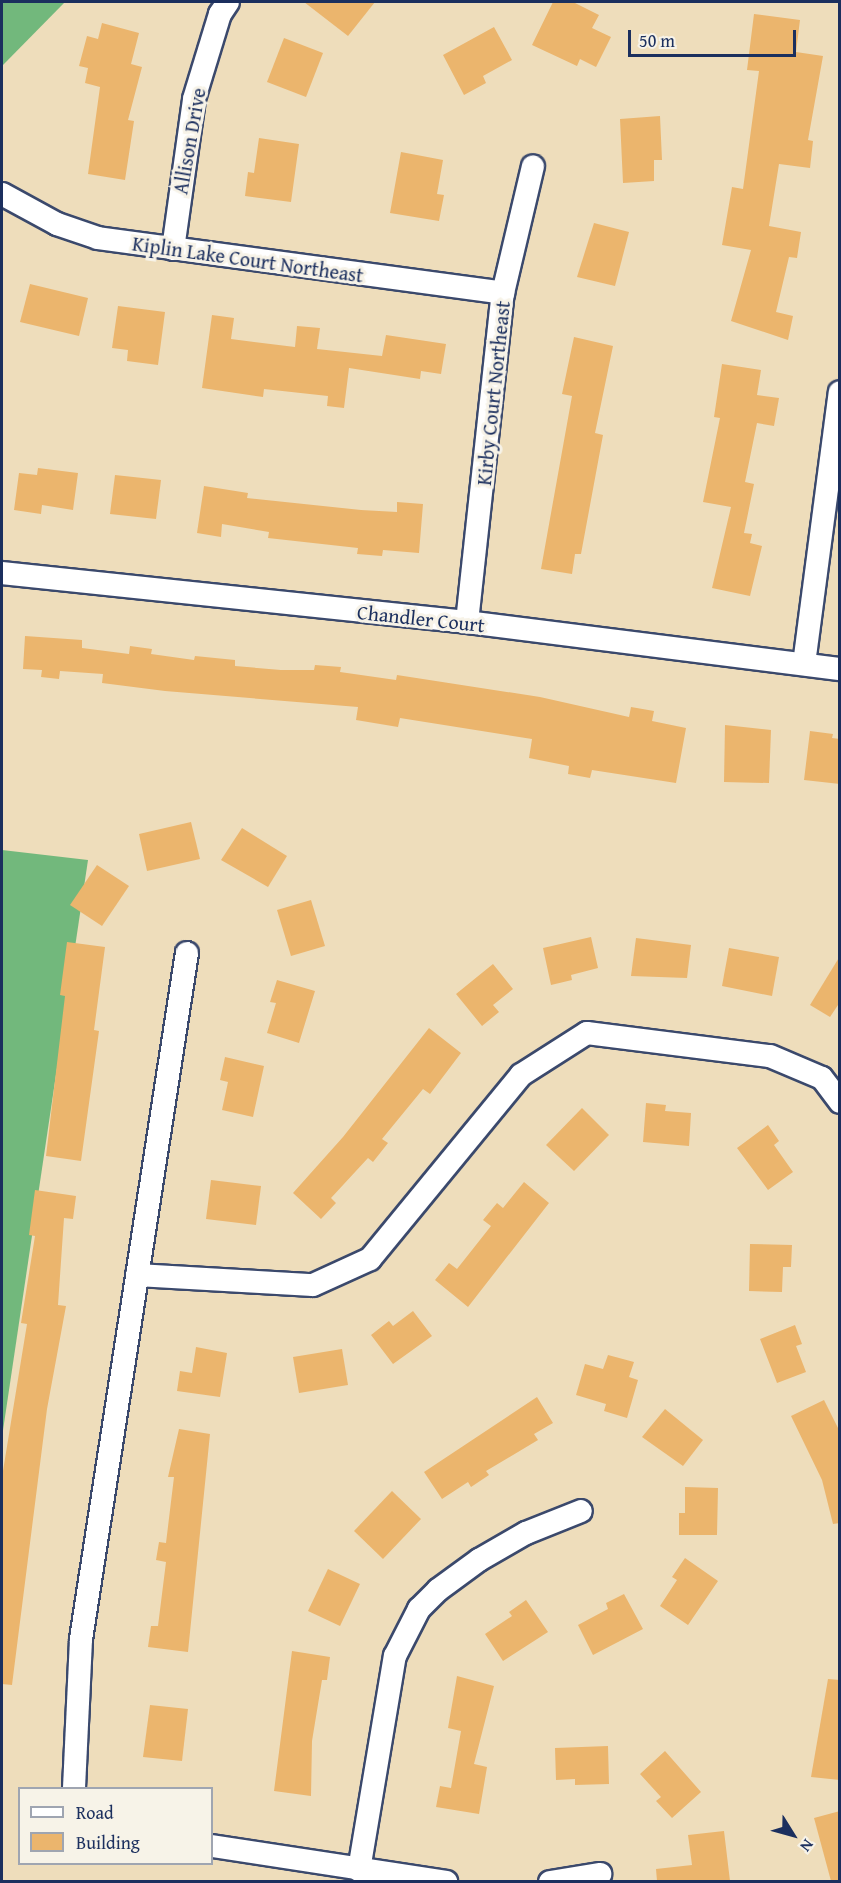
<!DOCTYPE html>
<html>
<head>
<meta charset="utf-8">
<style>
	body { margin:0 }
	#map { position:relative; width:841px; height:1883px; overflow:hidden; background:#edb; font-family:"Gentium Book Plus",serif }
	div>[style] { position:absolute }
	.forest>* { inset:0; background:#72b87c }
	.building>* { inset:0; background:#ebb56d }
	.roads { filter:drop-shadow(2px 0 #3b496c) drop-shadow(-2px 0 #3b496c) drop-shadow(0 2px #3b496c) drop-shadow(0 -2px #3b496c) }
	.street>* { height:22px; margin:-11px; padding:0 11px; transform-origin:11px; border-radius:11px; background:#fff }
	span { translate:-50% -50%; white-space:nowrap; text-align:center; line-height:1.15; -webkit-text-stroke:6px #f7f3e8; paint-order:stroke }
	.street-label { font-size:20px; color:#1b2f5e }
	.frame { position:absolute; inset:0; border:3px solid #1b2f5e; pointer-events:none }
	.legend { position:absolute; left:18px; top:1787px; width:195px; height:78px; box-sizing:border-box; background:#f7f3e8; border:2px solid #9fa5b1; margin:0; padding:8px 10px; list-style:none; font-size:18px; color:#1b2f5e }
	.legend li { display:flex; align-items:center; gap:12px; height:30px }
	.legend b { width:30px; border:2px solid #9fa5b1 }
	.north { position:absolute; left:763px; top:1805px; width:60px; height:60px; -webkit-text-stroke:4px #f7f3e8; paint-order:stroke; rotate:127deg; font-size:16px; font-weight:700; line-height:24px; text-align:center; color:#1b2f5e }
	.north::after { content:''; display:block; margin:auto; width:21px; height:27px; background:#1b2f5e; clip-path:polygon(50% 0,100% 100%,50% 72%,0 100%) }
	.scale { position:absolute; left:628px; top:30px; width:168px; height:27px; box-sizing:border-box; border:3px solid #1b2f5e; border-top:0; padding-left:8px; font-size:18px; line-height:21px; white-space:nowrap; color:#1b2f5e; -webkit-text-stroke:4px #f7f3e8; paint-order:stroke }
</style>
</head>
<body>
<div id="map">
	<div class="forest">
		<div style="clip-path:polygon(2px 2px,65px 2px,2px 66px)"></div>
		<div style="clip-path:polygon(2px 850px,88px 860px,2px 1437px)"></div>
	</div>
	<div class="building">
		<div style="clip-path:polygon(304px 2px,375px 2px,348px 36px)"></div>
		<div style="clip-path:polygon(553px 2px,573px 2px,599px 15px,592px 28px,611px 37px,596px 67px,580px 59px,577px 66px,532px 45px)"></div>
		<div style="clip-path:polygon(754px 14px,800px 20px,796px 52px,823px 56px,808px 140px,813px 141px,810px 168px,779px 164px,769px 226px,801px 232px,797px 258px,789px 257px,776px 312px,793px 316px,788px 340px,731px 321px,751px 250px,722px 245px,732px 187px,743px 189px,759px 71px,747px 70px)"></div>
		<div style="clip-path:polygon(102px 23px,139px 33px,131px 64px,142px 67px,128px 120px,134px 121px,125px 180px,88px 174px,100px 87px,85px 83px,88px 68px,79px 66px,87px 36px,98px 39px)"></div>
		<div style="clip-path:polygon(494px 27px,512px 60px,483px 76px,486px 83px,464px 95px,443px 55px)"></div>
		<div style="clip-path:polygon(284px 38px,323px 53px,306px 97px,267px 82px)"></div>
		<div style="clip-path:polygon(660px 116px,662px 160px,654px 160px,654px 181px,623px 183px,620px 119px)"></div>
		<div style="clip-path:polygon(259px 138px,299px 144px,291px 202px,245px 196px,248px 172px,254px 173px)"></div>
		<div style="clip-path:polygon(401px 152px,443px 160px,437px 194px,444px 195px,439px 221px,390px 213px)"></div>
		<div style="clip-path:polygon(594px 223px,629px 232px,615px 286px,577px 277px)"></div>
		<div style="clip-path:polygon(30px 284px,88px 298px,79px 336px,20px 322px)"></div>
		<div style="clip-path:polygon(118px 306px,165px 312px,158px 365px,127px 361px,128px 350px,112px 348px)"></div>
		<div style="clip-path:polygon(212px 315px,234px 318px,231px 339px,295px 347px,297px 326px,320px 328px,317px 349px,382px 356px,386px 335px,446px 344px,441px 374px,421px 371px,420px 379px,349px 368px,344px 408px,327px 406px,328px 396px,264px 389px,263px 397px,202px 388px)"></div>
		<div style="clip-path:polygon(574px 337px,613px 346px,595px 433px,603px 435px,581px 554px,575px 554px,572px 574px,541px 569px,572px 396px,562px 394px)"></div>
		<div style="clip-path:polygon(722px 364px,761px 370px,757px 395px,779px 398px,774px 426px,757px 423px,745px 482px,754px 484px,744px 533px,752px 534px,750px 543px,762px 546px,750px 596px,712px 588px,731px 507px,703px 502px,720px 418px,714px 417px)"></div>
		<div style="clip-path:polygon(38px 468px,78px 473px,73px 510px,42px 505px,41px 514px,14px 510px,19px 473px,37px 475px)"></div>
		<div style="clip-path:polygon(115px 475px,161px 480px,156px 519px,110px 514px)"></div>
		<div style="clip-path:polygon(204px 486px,248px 493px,247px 498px,361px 510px,397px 512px,397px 502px,423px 504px,419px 553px,383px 550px,382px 556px,357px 554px,358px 548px,268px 538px,269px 532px,222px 524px,221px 537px,197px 533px)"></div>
		<div style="clip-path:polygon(25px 636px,82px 640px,82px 648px,129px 654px,130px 646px,152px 649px,151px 654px,194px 660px,195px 656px,235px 660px,235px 666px,281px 670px,314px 670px,315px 665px,341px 667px,340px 672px,396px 680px,397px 675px,540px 697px,629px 717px,631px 707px,654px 711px,652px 721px,686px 728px,676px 783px,592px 770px,590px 778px,568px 774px,569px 766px,529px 758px,532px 739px,400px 718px,398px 727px,356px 720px,358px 707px,165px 691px,102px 683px,103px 674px,60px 671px,59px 679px,41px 677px,42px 670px,23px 669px)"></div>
		<div style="clip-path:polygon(725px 725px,771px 730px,769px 783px,724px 782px)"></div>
		<div style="clip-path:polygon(810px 731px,833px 734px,832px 738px,840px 739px,840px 784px,804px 780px)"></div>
		<div style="clip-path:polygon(191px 822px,200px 859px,147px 871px,139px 834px)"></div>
		<div style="clip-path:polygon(242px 828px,287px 856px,268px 887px,221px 860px)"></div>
		<div style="clip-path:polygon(97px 865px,129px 886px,102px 926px,70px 905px)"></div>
		<div style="clip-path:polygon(311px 900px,325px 946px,291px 956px,277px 910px)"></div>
		<div style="clip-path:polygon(591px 937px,598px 968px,571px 975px,572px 980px,551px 985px,543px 948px)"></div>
		<div style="clip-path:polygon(636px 938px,691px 945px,687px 978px,631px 976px)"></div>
		<div style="clip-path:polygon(67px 942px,105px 947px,94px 1030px,99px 1031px,81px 1161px,46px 1156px,65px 996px,60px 995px)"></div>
		<div style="clip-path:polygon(729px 948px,779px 957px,772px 996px,722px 986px)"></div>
		<div style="clip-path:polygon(840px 956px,840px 1002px,830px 1017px,810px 1005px)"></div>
		<div style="clip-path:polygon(493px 964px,513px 989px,493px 1005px,499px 1012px,482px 1026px,456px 994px)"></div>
		<div style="clip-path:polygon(277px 980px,315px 991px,299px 1043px,267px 1033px,276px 1003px,270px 1002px)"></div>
		<div style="clip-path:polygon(429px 1028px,461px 1053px,430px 1094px,423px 1089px,382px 1139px,388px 1143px,373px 1162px,368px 1158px,331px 1198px,336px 1203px,321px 1219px,293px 1193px,343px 1137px)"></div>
		<div style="clip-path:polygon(225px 1057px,264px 1066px,253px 1117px,222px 1110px,228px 1082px,220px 1080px)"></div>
		<div style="clip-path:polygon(646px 1103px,666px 1105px,665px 1111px,691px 1113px,689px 1146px,643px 1142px)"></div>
		<div style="clip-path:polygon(582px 1108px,609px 1135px,574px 1171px,546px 1145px)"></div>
		<div style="clip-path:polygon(768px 1125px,779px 1141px,774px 1145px,793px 1172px,768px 1190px,737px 1148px)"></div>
		<div style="clip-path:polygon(211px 1180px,261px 1186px,256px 1225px,206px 1219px)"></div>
		<div style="clip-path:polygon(524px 1182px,549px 1203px,468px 1307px,435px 1280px,449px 1263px,457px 1269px,491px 1226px,483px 1220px,497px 1203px,503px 1208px)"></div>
		<div style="clip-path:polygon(35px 1190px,76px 1196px,73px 1219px,64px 1218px,58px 1305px,66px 1306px,47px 1409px,12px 1685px,2px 1684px,2px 1477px,27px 1324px,21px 1323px,35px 1236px,29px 1235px)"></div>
		<div style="clip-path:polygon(750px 1244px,792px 1245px,791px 1267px,783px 1267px,782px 1292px,749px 1291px)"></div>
		<div style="clip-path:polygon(413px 1311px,432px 1336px,393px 1364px,371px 1335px,389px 1321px,393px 1326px)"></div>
		<div style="clip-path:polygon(795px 1325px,802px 1344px,796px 1346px,806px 1372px,777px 1383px,760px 1339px)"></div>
		<div style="clip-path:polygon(196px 1347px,227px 1353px,220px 1397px,177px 1391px,180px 1371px,192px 1373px)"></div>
		<div style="clip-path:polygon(342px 1349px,348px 1385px,299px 1393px,293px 1357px)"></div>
		<div style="clip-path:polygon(608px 1355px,634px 1362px,629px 1377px,638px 1380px,627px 1418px,604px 1411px,606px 1404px,576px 1395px,585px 1364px,603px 1369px)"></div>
		<div style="clip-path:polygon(537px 1397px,553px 1423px,534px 1434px,538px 1440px,486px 1471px,489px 1475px,471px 1487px,468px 1482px,442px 1499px,424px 1472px)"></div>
		<div style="clip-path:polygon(824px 1400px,840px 1432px,840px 1523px,833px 1524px,822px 1480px,791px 1416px)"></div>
		<div style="clip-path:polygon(665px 1409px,703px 1440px,683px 1466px,642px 1437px)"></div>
		<div style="clip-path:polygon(179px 1429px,210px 1434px,188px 1652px,148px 1647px,151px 1626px,158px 1626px,166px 1562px,156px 1560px,159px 1542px,166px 1543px,174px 1477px,168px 1477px)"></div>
		<div style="clip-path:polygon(685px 1487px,718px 1488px,717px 1535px,679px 1535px,679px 1513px,685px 1513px)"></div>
		<div style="clip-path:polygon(392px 1491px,421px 1519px,383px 1559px,354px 1531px)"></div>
		<div style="clip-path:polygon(685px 1558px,718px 1581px,688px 1625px,660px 1606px,677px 1580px,672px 1577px)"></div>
		<div style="clip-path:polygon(328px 1569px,360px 1584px,340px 1626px,308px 1611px)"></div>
		<div style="clip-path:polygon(624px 1594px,643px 1629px,593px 1655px,578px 1625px,608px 1609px,606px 1603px)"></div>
		<div style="clip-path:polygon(526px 1600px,548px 1632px,503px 1661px,485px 1634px,512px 1616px,509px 1612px)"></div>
		<div style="clip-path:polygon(292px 1651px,330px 1657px,327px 1680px,322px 1680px,312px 1741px,311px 1796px,274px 1791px)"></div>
		<div style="clip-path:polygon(457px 1676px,494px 1686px,474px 1764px,487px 1767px,479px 1814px,436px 1807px,440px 1786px,451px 1788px,461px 1731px,448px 1728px)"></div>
		<div style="clip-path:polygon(828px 1679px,840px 1680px,840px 1780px,811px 1777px)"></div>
		<div style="clip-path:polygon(150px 1705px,188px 1709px,182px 1761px,143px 1757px)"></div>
		<div style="clip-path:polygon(608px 1746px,609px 1784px,575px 1785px,575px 1779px,556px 1780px,555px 1748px)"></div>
		<div style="clip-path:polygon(665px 1751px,701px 1792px,672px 1818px,656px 1801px,661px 1797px,640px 1774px)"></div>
		<div style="clip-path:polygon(840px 1811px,840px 1881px,831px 1881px,814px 1818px)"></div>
		<div style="clip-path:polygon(724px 1831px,730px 1881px,657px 1881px,656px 1869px,692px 1865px,688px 1835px)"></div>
	</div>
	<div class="roads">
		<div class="street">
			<div style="left:2px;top:194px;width:63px;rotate:28.6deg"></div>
			<div style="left:57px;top:224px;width:43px;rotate:18.9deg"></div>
			<div style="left:98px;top:238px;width:409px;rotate:7.7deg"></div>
			<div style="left:173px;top:249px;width:151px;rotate:-82deg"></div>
			<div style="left:194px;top:99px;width:89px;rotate:-73deg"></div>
			<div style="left:220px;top:14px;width:14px;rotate:-56deg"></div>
			<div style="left:2px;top:573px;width:468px;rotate:6deg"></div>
			<div style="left:467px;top:622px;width:376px;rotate:7.2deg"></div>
			<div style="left:467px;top:622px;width:331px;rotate:-83.8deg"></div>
			<div style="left:503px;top:293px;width:130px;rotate:-76.7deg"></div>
			<div style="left:804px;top:664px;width:274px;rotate:-82.5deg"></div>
			<div style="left:137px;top:1275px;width:176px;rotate:3.3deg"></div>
			<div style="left:313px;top:1285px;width:63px;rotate:-24.5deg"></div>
			<div style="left:370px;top:1259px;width:238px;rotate:-50.6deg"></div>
			<div style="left:521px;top:1075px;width:78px;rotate:-32.5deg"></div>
			<div style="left:587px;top:1033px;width:184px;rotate:7.2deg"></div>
			<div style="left:770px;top:1056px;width:56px;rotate:22.9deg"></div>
			<div style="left:822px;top:1078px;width:30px;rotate:53deg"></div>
			<div style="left:74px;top:1788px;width:149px;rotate:-87.3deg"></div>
			<div style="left:81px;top:1639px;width:694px;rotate:-81.22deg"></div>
			<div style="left:212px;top:1846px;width:237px;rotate:8.7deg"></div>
			<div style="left:359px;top:1870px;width:217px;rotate:-80.5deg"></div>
			<div style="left:395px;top:1656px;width:53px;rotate:-62.9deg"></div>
			<div style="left:419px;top:1609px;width:27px;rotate:-45deg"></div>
			<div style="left:438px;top:1590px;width:51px;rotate:-36.2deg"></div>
			<div style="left:479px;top:1560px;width:54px;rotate:-29.9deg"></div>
			<div style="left:526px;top:1533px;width:59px;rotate:-21.8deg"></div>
			<div style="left:550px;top:1882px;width:51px;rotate:-9.1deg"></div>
		</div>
	</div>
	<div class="street-label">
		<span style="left:189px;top:141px;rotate:-80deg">Allison Drive</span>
		<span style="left:248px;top:259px;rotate:8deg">Kiplin Lake Court Northeast</span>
		<span style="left:493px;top:393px;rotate:-84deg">Kirby Court Northeast</span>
		<span style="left:421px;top:618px;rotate:6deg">Chandler Court</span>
	</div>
	<div class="frame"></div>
	<ul class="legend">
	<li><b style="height:8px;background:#fff"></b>Road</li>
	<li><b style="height:16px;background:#ebb56d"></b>Building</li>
	</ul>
	<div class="north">N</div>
	<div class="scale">50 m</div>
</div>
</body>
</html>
